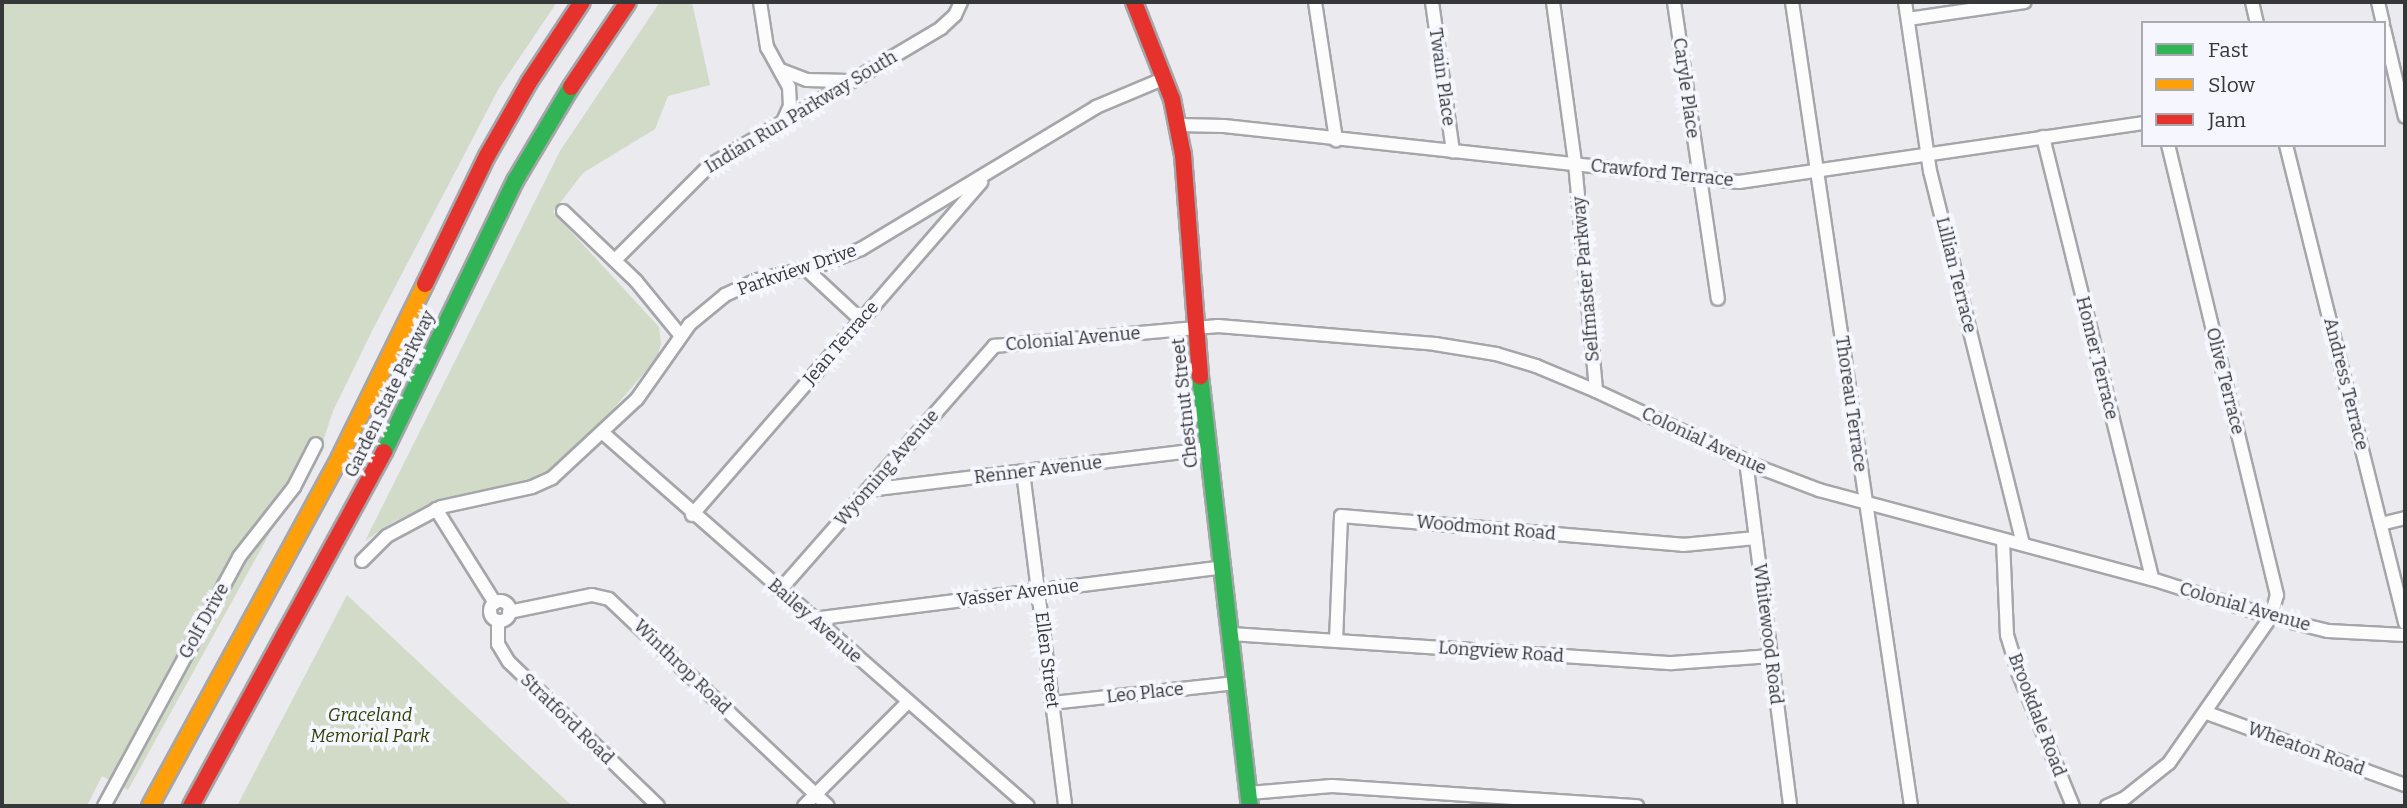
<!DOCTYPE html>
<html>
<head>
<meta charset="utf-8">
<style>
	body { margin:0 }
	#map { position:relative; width:2407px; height:808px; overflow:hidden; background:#eaeaef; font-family:Bitter,serif }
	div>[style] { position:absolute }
	.green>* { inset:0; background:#d2dac8 }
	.roads { filter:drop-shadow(2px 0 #a5a6a9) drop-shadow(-2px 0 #a5a6a9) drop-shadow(0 2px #a5a6a9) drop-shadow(0 -2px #a5a6a9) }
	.street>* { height:12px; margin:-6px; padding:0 6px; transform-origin:6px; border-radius:6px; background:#fcfcfd }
	.street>.ring { margin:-6px; padding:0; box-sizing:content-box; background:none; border:12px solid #fcfcfd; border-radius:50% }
	.fast>* { height:16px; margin:-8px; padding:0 8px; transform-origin:8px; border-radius:8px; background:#30b455 }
	.slow>* { height:16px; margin:-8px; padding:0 8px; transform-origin:8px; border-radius:8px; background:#ff9f0a }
	.jam>* { height:16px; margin:-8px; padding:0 8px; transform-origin:8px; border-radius:8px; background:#e5322d }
	span { translate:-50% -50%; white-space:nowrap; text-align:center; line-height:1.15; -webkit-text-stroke:7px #f6f7fe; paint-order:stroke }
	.street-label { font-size:18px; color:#363739 }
	.park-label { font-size:18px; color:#2f4104; font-style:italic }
	.frame { position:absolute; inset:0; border:4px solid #363739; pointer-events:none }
	.legend { position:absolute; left:2141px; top:21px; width:245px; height:126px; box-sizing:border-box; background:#f6f7fe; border:2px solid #a9aaaf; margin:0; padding:9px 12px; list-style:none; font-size:21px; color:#363739 }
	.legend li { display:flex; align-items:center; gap:14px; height:35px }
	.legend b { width:35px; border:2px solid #a9aaaf }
</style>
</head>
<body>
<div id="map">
	<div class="green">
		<div style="clip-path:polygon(2px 2px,557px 2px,499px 88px,372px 331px,333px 411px,315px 465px,277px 520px,128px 790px,102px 776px,87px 806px,2px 806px)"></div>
		<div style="clip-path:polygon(660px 2px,692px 2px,710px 85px,668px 96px,655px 129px,583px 173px,553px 212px,659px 327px,661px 344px,657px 358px,602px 422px,547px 474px,432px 504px,393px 522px,365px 541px,560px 151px)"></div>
		<div style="clip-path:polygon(347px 595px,572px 806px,237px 806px)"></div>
	</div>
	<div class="roads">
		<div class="street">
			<div style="left:760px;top:2px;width:46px;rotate:81.2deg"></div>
			<div style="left:767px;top:47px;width:46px;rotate:61.2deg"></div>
			<div style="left:789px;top:87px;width:19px;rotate:87deg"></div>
			<div style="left:790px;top:106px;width:17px;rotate:114deg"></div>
			<div style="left:1315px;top:2px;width:140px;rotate:81.3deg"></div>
			<div style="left:1432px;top:2px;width:151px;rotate:82deg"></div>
			<div style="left:1553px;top:2px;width:162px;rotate:82.2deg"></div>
			<div style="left:1575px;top:163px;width:229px;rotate:84.7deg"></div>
			<div style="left:1674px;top:2px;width:300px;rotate:81.6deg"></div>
			<div style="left:1792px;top:2px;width:813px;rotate:81.58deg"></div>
			<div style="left:1905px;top:2px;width:171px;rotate:81.6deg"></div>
			<div style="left:1930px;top:171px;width:384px;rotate:76deg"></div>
			<div style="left:2252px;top:2px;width:22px;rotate:77deg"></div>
			<div style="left:2378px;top:2px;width:22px;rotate:77deg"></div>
			<div style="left:1908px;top:19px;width:118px;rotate:-8.3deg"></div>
			<div style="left:2384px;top:29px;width:90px;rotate:76.6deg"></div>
			<div style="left:781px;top:70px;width:28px;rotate:21deg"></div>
			<div style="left:807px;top:80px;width:41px;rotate:1.4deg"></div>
			<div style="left:1178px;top:125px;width:46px;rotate:1.2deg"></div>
			<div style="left:1224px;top:126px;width:518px;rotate:6.21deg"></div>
			<div style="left:1739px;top:182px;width:408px;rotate:-8.3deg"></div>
			<div style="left:2043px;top:137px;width:455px;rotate:76.1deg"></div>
			<div style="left:2286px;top:145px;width:493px;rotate:76deg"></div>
			<div style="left:563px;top:211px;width:101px;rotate:43.8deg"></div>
			<div style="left:636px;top:281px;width:71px;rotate:50.7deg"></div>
			<div style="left:615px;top:260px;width:133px;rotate:-45deg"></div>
			<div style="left:709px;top:166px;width:270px;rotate:-30.7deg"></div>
			<div style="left:941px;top:28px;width:19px;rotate:-43deg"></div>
			<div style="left:955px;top:15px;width:14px;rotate:-65deg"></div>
			<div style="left:806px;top:269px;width:75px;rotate:42.8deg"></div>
			<div style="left:603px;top:433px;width:565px;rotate:41.27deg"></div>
			<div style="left:1746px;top:461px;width:348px;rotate:82.7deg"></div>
			<div style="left:1023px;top:472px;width:337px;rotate:82.8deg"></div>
			<div style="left:868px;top:490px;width:342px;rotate:-6.9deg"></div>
			<div style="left:436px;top:509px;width:111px;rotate:57.9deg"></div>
			<div style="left:692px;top:515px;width:441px;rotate:-49deg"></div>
			<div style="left:2381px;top:524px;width:25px;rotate:-14deg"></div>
			<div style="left:2003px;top:540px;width:95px;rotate:87.6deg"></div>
			<div style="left:2007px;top:635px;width:39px;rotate:73deg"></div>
			<div style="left:2018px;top:672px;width:145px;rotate:67.7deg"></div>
			<div style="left:362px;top:561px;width:35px;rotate:-45deg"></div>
			<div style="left:387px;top:536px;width:61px;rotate:-28.2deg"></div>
			<div style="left:441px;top:507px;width:93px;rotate:-12.4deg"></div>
			<div style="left:532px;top:487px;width:22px;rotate:-24deg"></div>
			<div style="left:552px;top:478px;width:116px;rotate:-42.9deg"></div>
			<div style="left:637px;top:399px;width:92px;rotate:-54.8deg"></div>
			<div style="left:690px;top:324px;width:45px;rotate:-39.6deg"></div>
			<div style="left:725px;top:295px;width:35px;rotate:-25deg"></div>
			<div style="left:757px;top:280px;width:63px;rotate:-12.9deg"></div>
			<div style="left:818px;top:266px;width:46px;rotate:-21.6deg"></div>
			<div style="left:861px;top:249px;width:275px;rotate:-31.1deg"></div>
			<div style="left:1096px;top:107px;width:75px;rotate:-22.8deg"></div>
			<div style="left:780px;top:590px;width:325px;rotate:-48.7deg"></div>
			<div style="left:994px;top:346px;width:225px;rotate:-5.1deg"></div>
			<div style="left:1218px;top:326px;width:218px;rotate:4.7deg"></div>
			<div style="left:1435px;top:344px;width:62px;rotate:9.3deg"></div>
			<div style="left:1496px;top:354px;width:42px;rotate:16.7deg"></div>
			<div style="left:1536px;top:366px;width:65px;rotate:22.6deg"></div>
			<div style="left:1596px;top:391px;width:182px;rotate:25deg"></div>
			<div style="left:1761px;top:468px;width:62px;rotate:20.8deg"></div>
			<div style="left:1819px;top:490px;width:345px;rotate:15deg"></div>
			<div style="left:2152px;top:579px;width:125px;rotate:17.7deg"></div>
			<div style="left:2271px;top:617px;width:59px;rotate:13.8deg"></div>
			<div style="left:2328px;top:631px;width:77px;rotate:3deg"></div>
			<div class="ring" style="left:490px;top:601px;width:8px;height:8px"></div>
			<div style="left:509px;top:612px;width:85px;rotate:-11.6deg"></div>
			<div style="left:592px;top:595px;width:17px;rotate:13deg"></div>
			<div style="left:609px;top:599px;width:301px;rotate:43.4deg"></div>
			<div style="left:813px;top:619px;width:413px;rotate:-7.2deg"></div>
			<div style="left:498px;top:621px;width:23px;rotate:90deg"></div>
			<div style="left:498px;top:644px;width:21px;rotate:59deg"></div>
			<div style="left:509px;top:662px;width:207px;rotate:44deg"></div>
			<div style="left:1231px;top:634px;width:442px;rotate:3.8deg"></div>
			<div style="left:1672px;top:663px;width:99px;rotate:-4deg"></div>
			<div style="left:1336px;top:641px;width:125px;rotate:-87.7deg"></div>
			<div style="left:1341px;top:516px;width:343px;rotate:4.8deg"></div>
			<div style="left:1683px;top:545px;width:73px;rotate:-5.5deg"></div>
			<div style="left:1052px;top:703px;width:186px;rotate:-6.2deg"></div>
			<div style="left:2207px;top:713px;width:211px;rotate:20deg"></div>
			<div style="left:1249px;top:793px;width:83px;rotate:-4.8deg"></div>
			<div style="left:1332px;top:786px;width:306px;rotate:3.8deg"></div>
			<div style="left:104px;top:806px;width:283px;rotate:-61.5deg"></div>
			<div style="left:239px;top:557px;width:89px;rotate:-51.8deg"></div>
			<div style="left:294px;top:487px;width:48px;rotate:-62.9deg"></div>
			<div style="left:804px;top:806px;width:147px;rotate:-45deg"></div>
			<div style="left:2107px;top:806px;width:20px;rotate:-24deg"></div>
			<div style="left:2125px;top:798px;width:56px;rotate:-38.5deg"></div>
			<div style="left:2169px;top:763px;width:178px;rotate:-55.1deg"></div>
			<div style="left:2271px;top:617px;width:23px;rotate:-75deg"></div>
			<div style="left:2277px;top:595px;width:463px;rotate:-103.6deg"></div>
		</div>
		<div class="fast">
			<div style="left:1200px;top:376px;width:433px;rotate:83.4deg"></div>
			<div style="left:384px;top:452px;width:301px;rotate:-64.2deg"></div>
			<div style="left:515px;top:181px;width:109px;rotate:-59.2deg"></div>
		</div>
		<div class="slow">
			<div style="left:150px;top:806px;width:397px;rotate:-61.4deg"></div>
			<div style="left:340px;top:457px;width:193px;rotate:-63.8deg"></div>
		</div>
		<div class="jam">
			<div style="left:1134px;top:2px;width:104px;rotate:68.6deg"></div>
			<div style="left:1172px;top:99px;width:57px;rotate:78.9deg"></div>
			<div style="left:1183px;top:155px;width:222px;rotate:85.6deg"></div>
			<div style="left:571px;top:87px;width:102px;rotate:-56.2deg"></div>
			<div style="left:425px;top:284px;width:142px;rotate:-64.2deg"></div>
			<div style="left:487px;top:156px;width:85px;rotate:-60.4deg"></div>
			<div style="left:529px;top:82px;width:96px;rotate:-56.5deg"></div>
			<div style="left:191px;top:806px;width:403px;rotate:-61.4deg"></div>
		</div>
	</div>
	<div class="street-label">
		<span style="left:1442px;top:77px;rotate:82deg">Twain Place</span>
		<span style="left:1686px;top:88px;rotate:82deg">Caryle Place</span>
		<span style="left:801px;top:112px;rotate:-31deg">Indian Run Parkway South</span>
		<span style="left:1662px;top:173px;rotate:6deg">Crawford Terrace</span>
		<span style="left:797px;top:270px;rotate:-19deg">Parkview Drive</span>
		<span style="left:1956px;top:275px;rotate:76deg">Lillian Terrace</span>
		<span style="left:1586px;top:279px;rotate:-95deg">Selfmaster Parkway</span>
		<span style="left:1073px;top:339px;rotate:-5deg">Colonial Avenue</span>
		<span style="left:841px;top:343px;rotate:-49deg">Jean Terrace</span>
		<span style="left:2097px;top:358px;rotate:76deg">Homer Terrace</span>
		<span style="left:2225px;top:381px;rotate:76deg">Olive Terrace</span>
		<span style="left:2346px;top:384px;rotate:76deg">Andress Terrace</span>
		<span style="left:390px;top:394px;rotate:-64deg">Garden State Parkway</span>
		<span style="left:1185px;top:403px;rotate:-96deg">Chestnut Street</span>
		<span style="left:1851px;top:404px;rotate:82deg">Thoreau Terrace</span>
		<span style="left:1704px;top:441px;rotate:25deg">Colonial Avenue</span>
		<span style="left:887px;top:468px;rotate:-49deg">Wyoming Avenue</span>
		<span style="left:1038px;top:470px;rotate:-7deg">Renner Avenue</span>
		<span style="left:1486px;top:528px;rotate:5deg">Woodmont Road</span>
		<span style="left:1018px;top:593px;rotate:-7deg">Vasser Avenue</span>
		<span style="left:2245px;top:607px;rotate:16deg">Colonial Avenue</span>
		<span style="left:204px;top:621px;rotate:-61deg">Golf Drive</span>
		<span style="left:815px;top:621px;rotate:41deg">Bailey Avenue</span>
		<span style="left:1768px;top:634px;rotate:83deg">Whitewood Road</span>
		<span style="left:1501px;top:652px;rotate:4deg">Longview Road</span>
		<span style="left:1047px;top:660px;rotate:83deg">Ellen Street</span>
		<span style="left:682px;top:667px;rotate:44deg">Winthrop Road</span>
		<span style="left:1145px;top:693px;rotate:-6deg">Leo Place</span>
		<span style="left:2037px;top:715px;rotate:69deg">Brookdale Road</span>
		<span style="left:567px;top:719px;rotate:44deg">Stratford Road</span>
		<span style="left:2306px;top:749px;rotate:20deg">Wheaton Road</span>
	</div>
	<div class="park-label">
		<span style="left:370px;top:726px">Graceland<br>Memorial Park</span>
	</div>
	<div class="frame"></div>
	<ul class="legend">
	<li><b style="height:9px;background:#30b455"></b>Fast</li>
	<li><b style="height:9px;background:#ff9f0a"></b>Slow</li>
	<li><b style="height:9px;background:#e5322d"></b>Jam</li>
	</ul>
</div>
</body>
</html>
